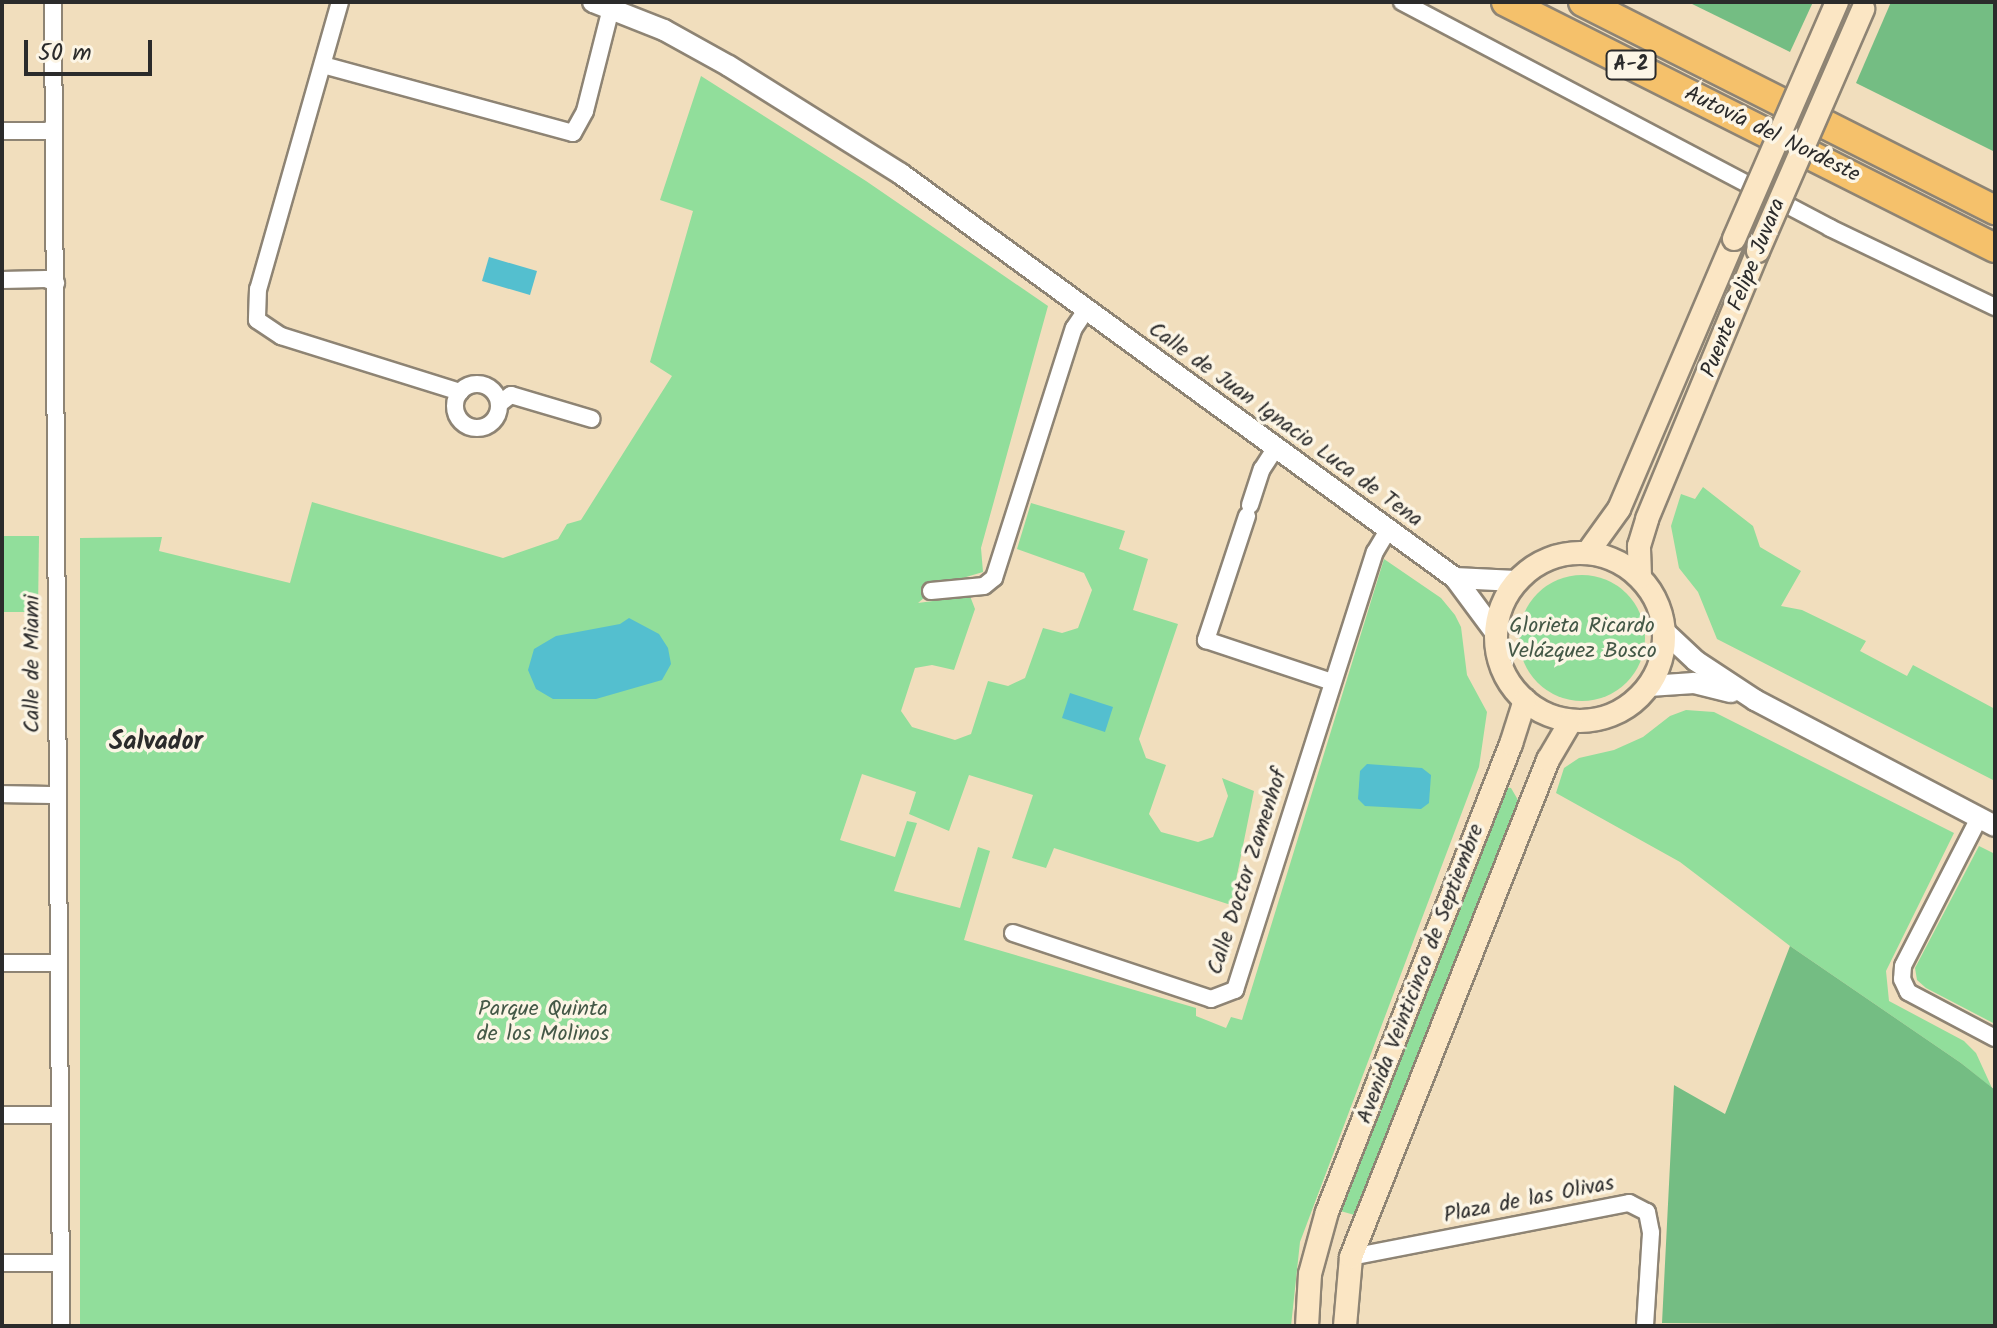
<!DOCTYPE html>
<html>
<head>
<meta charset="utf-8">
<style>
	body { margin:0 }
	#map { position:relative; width:1997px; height:1328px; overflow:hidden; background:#f1debd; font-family:Kalam,sans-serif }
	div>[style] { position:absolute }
	.green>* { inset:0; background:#91de9b }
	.round { border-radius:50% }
	.forest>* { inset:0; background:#74bd83 }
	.water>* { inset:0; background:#54bfcf }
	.roads { filter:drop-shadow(2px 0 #8e8474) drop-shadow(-2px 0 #8e8474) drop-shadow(0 2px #8e8474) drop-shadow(0 -2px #8e8474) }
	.minor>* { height:16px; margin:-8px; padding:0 8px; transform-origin:8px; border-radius:8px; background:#fff }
	.minor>.ring { margin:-8px; padding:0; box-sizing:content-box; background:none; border:16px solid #fff; border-radius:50% }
	.tertiary>* { height:20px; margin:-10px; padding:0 10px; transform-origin:10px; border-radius:10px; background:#fff }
	.secondary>* { height:22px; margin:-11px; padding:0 11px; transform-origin:11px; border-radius:11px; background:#fbe6c4 }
	.secondary>.ring { margin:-11px; padding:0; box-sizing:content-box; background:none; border:22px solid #fbe6c4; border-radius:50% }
	.motorway>* { height:28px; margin:-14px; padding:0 14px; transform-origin:14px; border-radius:14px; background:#f5c16b }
	.bridges { filter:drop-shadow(2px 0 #8e8474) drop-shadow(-2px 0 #8e8474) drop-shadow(0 2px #8e8474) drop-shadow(0 -2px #8e8474) }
	.secondary-bridge>* { height:22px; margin:-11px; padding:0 11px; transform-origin:11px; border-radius:11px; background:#fbe6c4 }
	span { translate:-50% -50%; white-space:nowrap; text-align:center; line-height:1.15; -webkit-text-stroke:7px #fcf5e5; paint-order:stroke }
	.shield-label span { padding:2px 6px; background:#fcf5e5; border:2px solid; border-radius:6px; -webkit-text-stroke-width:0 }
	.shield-label { font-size:20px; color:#2b2b2b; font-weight:700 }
	.street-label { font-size:22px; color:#2b2b2b }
	.park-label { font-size:22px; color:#445847 }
	.quarter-label { font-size:26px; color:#2b2b2b; font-weight:700 }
	.frame { position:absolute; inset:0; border:4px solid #2b2b2b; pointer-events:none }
	.scale { position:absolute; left:24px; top:40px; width:128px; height:36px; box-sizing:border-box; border:4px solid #2b2b2b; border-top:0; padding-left:10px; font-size:24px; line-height:28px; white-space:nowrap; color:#2b2b2b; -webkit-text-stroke:6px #fcf5e5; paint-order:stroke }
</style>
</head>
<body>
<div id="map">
	<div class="green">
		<div style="clip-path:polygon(701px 76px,866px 181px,1048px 306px,981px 548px,983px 572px,939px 585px,918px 603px,970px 596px,975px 609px,954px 670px,932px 665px,915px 668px,901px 711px,912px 727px,955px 740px,971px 734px,988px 681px,1008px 686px,1025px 678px,1043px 628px,1062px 633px,1078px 628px,1092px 590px,1084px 573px,1017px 549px,1031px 503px,1125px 531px,1119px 549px,1148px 559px,1133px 610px,1178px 624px,1139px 739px,1146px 758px,1166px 765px,1149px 814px,1161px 832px,1198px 842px,1213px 837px,1228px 796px,1222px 778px,1254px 791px,1231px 905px,1054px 848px,1046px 868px,1012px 858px,1033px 795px,969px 775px,949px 831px,909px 814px,916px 792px,862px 774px,840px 840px,895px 857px,907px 821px,917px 823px,894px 891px,960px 908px,978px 847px,990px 851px,964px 940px,1196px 1008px,1196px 1016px,1226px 1028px,1231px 1017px,1242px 1020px,1384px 559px,1441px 598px,1455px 615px,1461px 627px,1467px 675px,1487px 712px,1479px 767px,1300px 1242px,1291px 1326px,80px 1326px,80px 538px,162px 537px,159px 551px,290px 583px,312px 502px,503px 558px,558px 539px,567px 524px,581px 520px,672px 376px,650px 362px,693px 211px,660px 200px)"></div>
		<div style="clip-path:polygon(1703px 487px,1753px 526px,1760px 547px,1801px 571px,1781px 606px,1802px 610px,1866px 641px,1860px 651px,1907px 676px,1913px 665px,1995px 709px,1995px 781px,1717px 639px,1698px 592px,1679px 568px,1671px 526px,1681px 494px,1695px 499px)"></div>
		<div style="clip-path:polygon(2px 536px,39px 536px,38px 612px,2px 612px)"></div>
		<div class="round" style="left:1519px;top:575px;width:126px;height:126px"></div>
		<div style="clip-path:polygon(1686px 710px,1714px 712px,1954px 833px,1886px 971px,1889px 1001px,1964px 1041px,1976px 1053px,1992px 1088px,1961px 1063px,1790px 946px,1680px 862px,1556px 793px,1564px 768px,1579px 758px,1614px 750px,1643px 737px,1670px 716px)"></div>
		<div style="clip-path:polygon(1503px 787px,1511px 788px,1518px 800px,1358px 1216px,1337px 1210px)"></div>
		<div style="clip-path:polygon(1979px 846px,1995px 854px,1995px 1024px,1926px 988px,1917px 980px,1915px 968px)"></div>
	</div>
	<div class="forest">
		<div style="clip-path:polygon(1688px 2px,1813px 2px,1790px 52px)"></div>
		<div style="clip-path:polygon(1891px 2px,1995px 2px,1995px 152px,1856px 83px)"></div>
		<div style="clip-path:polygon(1790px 946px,1961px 1063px,1995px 1090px,1995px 1326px,1662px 1323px,1674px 1085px,1725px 1114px)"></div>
	</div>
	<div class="water">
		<div style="clip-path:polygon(489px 257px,537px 271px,530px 295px,482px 281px)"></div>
		<div style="clip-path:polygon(629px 618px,659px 634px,668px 648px,671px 664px,662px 680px,596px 699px,553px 699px,536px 689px,528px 670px,534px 649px,556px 636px,620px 624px)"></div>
		<div style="clip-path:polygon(1070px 693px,1113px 707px,1105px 732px,1062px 718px)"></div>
		<div style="clip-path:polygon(1367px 764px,1422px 768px,1431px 775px,1429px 803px,1421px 809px,1365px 806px,1358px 799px,1360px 771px)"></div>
	</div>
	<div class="roads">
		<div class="minor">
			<div style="left:53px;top:2px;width:1324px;rotate:89.65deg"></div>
			<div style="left:340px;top:2px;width:298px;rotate:105.9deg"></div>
			<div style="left:258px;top:289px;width:31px;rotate:92deg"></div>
			<div style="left:257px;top:320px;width:29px;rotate:34deg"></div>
			<div style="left:281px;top:336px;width:188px;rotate:17.4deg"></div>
			<div style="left:1402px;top:2px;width:484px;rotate:27.8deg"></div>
			<div style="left:1830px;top:228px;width:183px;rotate:25.6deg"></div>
			<div style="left:323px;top:65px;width:259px;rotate:15.2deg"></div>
			<div style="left:573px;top:133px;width:25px;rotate:-61deg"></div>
			<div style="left:585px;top:111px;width:106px;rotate:-75.8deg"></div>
			<div style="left:2px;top:131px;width:44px"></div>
			<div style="left:46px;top:131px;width:8px;rotate:-23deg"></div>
			<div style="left:2px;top:280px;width:44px;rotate:-1.3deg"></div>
			<div style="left:46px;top:279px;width:11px;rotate:22deg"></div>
			<div class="ring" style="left:455px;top:384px;width:28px;height:28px"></div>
			<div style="left:499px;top:404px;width:15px;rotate:-37deg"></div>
			<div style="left:511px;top:395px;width:84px;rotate:16.5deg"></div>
			<div style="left:1250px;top:505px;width:38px;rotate:-72deg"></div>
			<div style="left:1262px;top:469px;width:24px;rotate:-57deg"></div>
			<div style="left:1247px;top:516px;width:131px;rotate:108.3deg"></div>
			<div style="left:1206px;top:640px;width:133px;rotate:18.4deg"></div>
			<div style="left:931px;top:591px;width:53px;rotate:-5.4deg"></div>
			<div style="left:984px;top:586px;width:13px;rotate:-39deg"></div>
			<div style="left:994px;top:578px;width:262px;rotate:-72.3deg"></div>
			<div style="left:1074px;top:328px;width:23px;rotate:-56deg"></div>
			<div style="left:2px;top:794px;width:54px;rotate:1.1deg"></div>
			<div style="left:1979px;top:818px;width:166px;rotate:117.2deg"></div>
			<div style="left:1903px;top:966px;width:13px;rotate:94deg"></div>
			<div style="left:1902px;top:979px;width:14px;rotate:65deg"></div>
			<div style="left:1908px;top:992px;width:98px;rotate:27.9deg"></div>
			<div style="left:1013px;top:933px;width:209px;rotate:18.4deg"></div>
			<div style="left:1211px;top:999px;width:26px;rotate:-21deg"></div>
			<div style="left:1235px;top:990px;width:460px;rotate:-72.3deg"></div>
			<div style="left:1375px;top:552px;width:26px;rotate:-59deg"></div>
			<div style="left:2px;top:963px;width:56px"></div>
			<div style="left:2px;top:1115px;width:56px"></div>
			<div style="left:1351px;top:1257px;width:283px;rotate:-11deg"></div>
			<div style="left:1629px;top:1203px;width:20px;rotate:27deg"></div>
			<div style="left:1647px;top:1212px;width:21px;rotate:79deg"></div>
			<div style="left:1651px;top:1233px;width:93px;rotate:93.7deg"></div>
			<div style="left:2px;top:1263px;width:59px"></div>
		</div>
		<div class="tertiary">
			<div style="left:593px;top:2px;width:76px;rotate:21.5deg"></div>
			<div style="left:664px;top:30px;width:74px;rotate:29deg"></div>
			<div style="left:729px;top:66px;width:203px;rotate:32.1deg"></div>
			<div style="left:901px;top:174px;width:686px;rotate:36.1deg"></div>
			<div style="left:1455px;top:578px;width:61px;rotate:2.8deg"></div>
			<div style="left:1455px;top:578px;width:67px;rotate:53.5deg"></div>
			<div style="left:1665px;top:632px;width:42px;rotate:43.1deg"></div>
			<div style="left:1696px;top:661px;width:71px;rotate:33.5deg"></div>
			<div style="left:1755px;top:700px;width:271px;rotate:27.7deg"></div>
			<div style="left:1649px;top:686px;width:45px;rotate:-3.8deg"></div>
			<div style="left:1694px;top:683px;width:38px;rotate:14deg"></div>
		</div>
		<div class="secondary">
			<div style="left:1588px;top:552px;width:53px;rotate:-54.2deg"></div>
			<div style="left:1619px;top:509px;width:293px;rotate:-66.9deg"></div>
			<div class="ring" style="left:1496px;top:553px;width:146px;height:146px"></div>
			<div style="left:1640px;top:577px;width:31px;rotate:-92deg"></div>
			<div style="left:1639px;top:546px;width:28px;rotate:-73deg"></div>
			<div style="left:1647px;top:519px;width:290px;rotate:-67.5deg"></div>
			<div style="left:1307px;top:1326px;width:52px;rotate:-86.7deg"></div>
			<div style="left:1310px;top:1274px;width:64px;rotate:-74.7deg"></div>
			<div style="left:1327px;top:1212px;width:503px;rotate:-68.54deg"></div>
			<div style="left:1511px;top:744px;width:46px;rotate:-72.3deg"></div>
			<div style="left:1345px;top:1326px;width:69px;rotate:-85deg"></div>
			<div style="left:1351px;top:1257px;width:535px;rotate:-68.38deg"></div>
			<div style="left:1548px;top:760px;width:45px;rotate:-59.5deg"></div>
		</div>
		<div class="motorway">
			<div style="left:1506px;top:2px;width:547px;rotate:26.71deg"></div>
			<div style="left:1583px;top:2px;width:462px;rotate:26.8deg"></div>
		</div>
	</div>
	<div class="bridges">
		<div class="secondary-bridge">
			<div style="left:1734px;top:239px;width:258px;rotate:-66.5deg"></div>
			<div style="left:1758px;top:251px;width:264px;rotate:-66.5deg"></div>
		</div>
	</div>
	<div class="shield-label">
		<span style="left:1631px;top:65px">A-2</span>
	</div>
	<div class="street-label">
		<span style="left:1772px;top:135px;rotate:26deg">Autovía del Nordeste</span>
		<span style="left:1744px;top:288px;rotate:-68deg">Puente Felipe Juvara</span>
		<span style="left:1285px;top:425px;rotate:36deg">Calle de Juan Ignacio Luca de Tena</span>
		<span style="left:33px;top:664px;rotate:-90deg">Calle de Miami</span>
		<span style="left:1248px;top:872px;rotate:-72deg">Calle Doctor Zamenhof</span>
		<span style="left:1421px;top:974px;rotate:-69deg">Avenida Veinticinco de Septiembre</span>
		<span style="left:1529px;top:1200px;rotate:-11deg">Plaza de las Olivas</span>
	</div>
	<div class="park-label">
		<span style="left:1582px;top:639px">Glorieta Ricardo<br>Velázquez Bosco</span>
		<span style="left:543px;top:1022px">Parque Quinta<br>de los Molinos</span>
	</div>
	<div class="quarter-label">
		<span style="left:156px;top:743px">Salvador</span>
	</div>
	<div class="frame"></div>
	<div class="scale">50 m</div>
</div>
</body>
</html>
